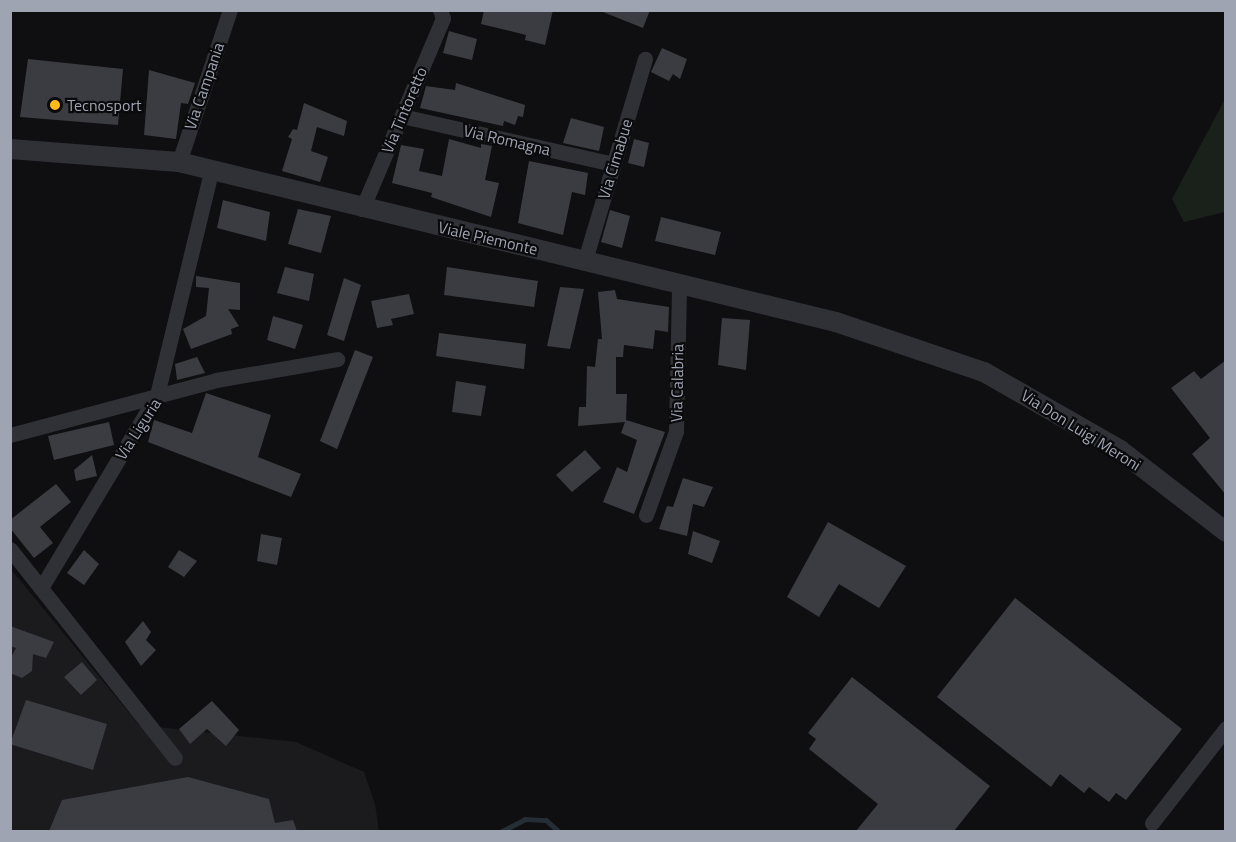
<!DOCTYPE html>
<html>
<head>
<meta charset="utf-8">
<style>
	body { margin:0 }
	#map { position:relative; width:1236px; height:842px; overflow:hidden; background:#0f0f11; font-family:"Titillium Web",sans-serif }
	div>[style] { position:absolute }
	.built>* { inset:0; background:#1b1b1e }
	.green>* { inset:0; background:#19211a }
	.stream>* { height:4.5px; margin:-2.25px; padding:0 2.25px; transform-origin:2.25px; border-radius:2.25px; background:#252d35 }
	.building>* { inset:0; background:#3b3c41 }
	.minor>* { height:15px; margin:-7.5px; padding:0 7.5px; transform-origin:7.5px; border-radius:7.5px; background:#303136 }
	.tertiary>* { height:20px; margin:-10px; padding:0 10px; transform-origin:10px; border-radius:10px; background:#303136 }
	.dots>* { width:16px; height:16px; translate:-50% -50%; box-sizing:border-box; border:3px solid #0a0a0c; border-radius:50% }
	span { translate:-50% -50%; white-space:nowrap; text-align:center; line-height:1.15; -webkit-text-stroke:4.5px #0a0a0c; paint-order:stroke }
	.street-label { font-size:16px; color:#9fa4b3 }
	.poi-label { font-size:16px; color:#9fa4b3 }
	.left { translate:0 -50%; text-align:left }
	.frame { position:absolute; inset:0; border:12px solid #9fa4b3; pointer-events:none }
</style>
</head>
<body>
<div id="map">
	<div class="built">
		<div style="clip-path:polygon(10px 568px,139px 725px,296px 742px,364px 772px,375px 804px,379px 831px,11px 831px)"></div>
	</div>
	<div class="green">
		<div style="clip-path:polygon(1225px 99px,1225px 212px,1184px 222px,1172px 199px)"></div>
	</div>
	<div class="stream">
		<div style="left:500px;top:832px;width:28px;rotate:-27deg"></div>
		<div style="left:525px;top:819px;width:21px;rotate:3deg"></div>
		<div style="left:546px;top:820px;width:18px;rotate:41deg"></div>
	</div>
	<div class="building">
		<div style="clip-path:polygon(484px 10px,553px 10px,545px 45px,525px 40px,526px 35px,481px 24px)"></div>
		<div style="clip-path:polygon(598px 10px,650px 10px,643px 28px)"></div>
		<div style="clip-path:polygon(449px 31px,477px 39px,472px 60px,443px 53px)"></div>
		<div style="clip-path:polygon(662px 48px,687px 59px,680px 79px,673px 74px,669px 81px,651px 72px)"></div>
		<div style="clip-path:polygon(28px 59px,123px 69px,118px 125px,20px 117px)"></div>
		<div style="clip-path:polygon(149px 70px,195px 83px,188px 104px,181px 103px,176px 139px,144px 135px)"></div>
		<div style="clip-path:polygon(456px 83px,525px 105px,523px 117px,518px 116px,515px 125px,504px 121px,503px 126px,420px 108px,426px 86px,455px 90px)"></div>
		<div style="clip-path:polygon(304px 103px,347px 121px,344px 136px,317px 127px,311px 151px,328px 157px,320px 182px,282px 171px,292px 139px,288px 137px,293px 129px,297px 130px)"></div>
		<div style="clip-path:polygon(571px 118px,604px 127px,599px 151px,563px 143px)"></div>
		<div style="clip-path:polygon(449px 139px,481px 148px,481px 144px,492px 146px,485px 180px,499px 183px,491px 217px,431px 197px,432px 193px,392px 183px,401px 145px,424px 149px,419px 171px,442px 176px)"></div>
		<div style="clip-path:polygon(634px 139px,649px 143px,644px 167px,628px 163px)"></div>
		<div style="clip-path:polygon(529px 161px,588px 173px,585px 195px,572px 192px,563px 235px,518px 223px)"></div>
		<div style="clip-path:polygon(223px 200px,270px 212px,266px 241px,217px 228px)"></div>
		<div style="clip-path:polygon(298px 209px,331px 216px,321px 253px,288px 244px)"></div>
		<div style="clip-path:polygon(610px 210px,630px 216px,622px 248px,601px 242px)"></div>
		<div style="clip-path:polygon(661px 217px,721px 232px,715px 255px,655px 241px)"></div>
		<div style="clip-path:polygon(285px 267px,314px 274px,309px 301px,277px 293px)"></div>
		<div style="clip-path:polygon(447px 267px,538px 281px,534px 307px,444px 295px)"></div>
		<div style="clip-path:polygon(196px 276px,240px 283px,240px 310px,228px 309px,239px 326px,231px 329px,232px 334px,191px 349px,183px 329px,206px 316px,209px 288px,196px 287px)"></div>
		<div style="clip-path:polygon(344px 278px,361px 285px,344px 341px,327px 335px)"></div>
		<div style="clip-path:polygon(560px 287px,584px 289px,570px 349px,547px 346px)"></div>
		<div style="clip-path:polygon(615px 290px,617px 299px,669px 307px,668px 332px,655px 330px,653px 349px,624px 345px,623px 357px,616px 357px,616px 394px,627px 394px,626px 420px,665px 432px,634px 514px,603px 502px,617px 467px,627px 472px,637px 440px,621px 433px,625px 422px,578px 426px,579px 407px,586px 407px,587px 366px,595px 367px,598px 339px,602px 339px,598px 292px)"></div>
		<div style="clip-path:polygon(409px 294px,414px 314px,391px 319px,393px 325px,377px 328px,371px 301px)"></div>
		<div style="clip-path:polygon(273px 316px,303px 325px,295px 349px,267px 340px)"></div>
		<div style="clip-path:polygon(722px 318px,750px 320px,746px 370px,718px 365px)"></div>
		<div style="clip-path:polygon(439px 333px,526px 344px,524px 369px,436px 356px)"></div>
		<div style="clip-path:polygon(355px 350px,373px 357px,337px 449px,320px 441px)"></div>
		<div style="clip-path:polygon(197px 357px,205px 373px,177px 380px,175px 364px)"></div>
		<div style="clip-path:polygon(1226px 360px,1226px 495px,1192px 454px,1210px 438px,1171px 388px,1194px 371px,1201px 379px)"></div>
		<div style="clip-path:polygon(456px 381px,486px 386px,481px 416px,452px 412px)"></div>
		<div style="clip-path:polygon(206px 393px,271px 415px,258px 457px,301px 474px,291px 497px,148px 442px,154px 420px,192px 433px)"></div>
		<div style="clip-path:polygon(109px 422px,114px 445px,54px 460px,48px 436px)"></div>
		<div style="clip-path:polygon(585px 450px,601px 468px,572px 492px,556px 475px)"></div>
		<div style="clip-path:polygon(92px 455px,97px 476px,76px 481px,74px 470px)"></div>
		<div style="clip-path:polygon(683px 478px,713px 487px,704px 507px,693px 504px,687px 536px,659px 529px,667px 506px,673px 507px)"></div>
		<div style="clip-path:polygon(56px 484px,71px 502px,40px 527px,53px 543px,34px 558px,10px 528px,10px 520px)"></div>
		<div style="clip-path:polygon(828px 522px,906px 566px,879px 608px,839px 584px,819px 617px,787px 597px)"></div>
		<div style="clip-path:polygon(693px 531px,720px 541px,712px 563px,688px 554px)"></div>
		<div style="clip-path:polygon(261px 534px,282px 538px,277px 565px,257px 561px)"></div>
		<div style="clip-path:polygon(84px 550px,99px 564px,84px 585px,67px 573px)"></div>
		<div style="clip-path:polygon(179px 550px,197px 561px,184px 577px,168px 567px)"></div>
		<div style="clip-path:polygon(1015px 598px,1182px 729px,1126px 800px,1116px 793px,1109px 802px,1089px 787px,1084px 793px,1060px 774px,1051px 787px,937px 697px)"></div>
		<div style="clip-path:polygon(143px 621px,151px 632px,146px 640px,156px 650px,141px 666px,125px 642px)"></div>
		<div style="clip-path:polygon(10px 626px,54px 642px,46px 658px,33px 654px,32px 671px,22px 678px,10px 673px,10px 659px,16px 648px,10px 646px)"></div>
		<div style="clip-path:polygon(82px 662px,97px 680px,81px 695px,64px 677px)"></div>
		<div style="clip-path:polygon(852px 677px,990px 786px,954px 831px,856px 831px,878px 804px,809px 749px,816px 739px,808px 733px)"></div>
		<div style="clip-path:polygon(26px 700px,107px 724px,93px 770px,10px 744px)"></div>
		<div style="clip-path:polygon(212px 701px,239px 730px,226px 746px,207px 729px,190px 744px,179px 729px)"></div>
		<div style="clip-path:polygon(188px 777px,269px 799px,275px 823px,293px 820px,297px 831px,49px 831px,62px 800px)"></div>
	</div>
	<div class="minor">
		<div style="left:402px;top:116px;width:216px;rotate:12.8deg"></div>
		<div style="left:179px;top:162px;width:160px;rotate:-71.5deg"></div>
		<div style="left:362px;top:209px;width:207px;rotate:-67deg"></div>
		<div style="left:443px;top:18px;width:9px;rotate:-111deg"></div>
		<div style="left:585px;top:260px;width:210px;rotate:-73.4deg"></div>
		<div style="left:10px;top:435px;width:213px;rotate:-14.9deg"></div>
		<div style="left:216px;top:380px;width:123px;rotate:-9.8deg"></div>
		<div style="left:646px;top:515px;width:89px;rotate:-70.3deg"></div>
		<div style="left:676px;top:431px;width:148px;rotate:-88.8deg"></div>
		<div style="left:10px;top:549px;width:266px;rotate:51.7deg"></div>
		<div style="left:41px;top:588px;width:225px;rotate:-59deg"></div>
		<div style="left:157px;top:395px;width:230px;rotate:-76.4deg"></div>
		<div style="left:1152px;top:823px;width:120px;rotate:-52.1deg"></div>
	</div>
	<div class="tertiary">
		<div style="left:10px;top:149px;width:169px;rotate:4.4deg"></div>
		<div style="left:179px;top:162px;width:676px;rotate:13.69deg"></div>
		<div style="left:836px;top:322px;width:156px;rotate:18.7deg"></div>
		<div style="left:984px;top:372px;width:157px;rotate:29.8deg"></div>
		<div style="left:1120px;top:450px;width:134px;rotate:37.7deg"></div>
	</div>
	<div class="dots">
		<div style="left:55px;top:105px;background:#ffbb19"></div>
	</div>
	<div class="street-label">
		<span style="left:204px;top:86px;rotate:-71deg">Via Campania</span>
		<span style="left:404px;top:110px;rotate:-67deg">Via Tintoretto</span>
		<span style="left:507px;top:140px;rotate:13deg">Via Romagna</span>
		<span style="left:615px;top:159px;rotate:-73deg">Via Cimabue</span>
		<span style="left:488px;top:238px;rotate:13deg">Viale Piemonte</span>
		<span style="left:677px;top:383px;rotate:-89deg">Via Calabria</span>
		<span style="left:138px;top:429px;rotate:-57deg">Via Liguria</span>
		<span style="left:1081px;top:430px;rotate:32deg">Via Don Luigi Meroni</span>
	</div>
	<div class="poi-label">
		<span class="left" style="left:67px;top:105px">Tecnosport</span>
	</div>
	<div class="frame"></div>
</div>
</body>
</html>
